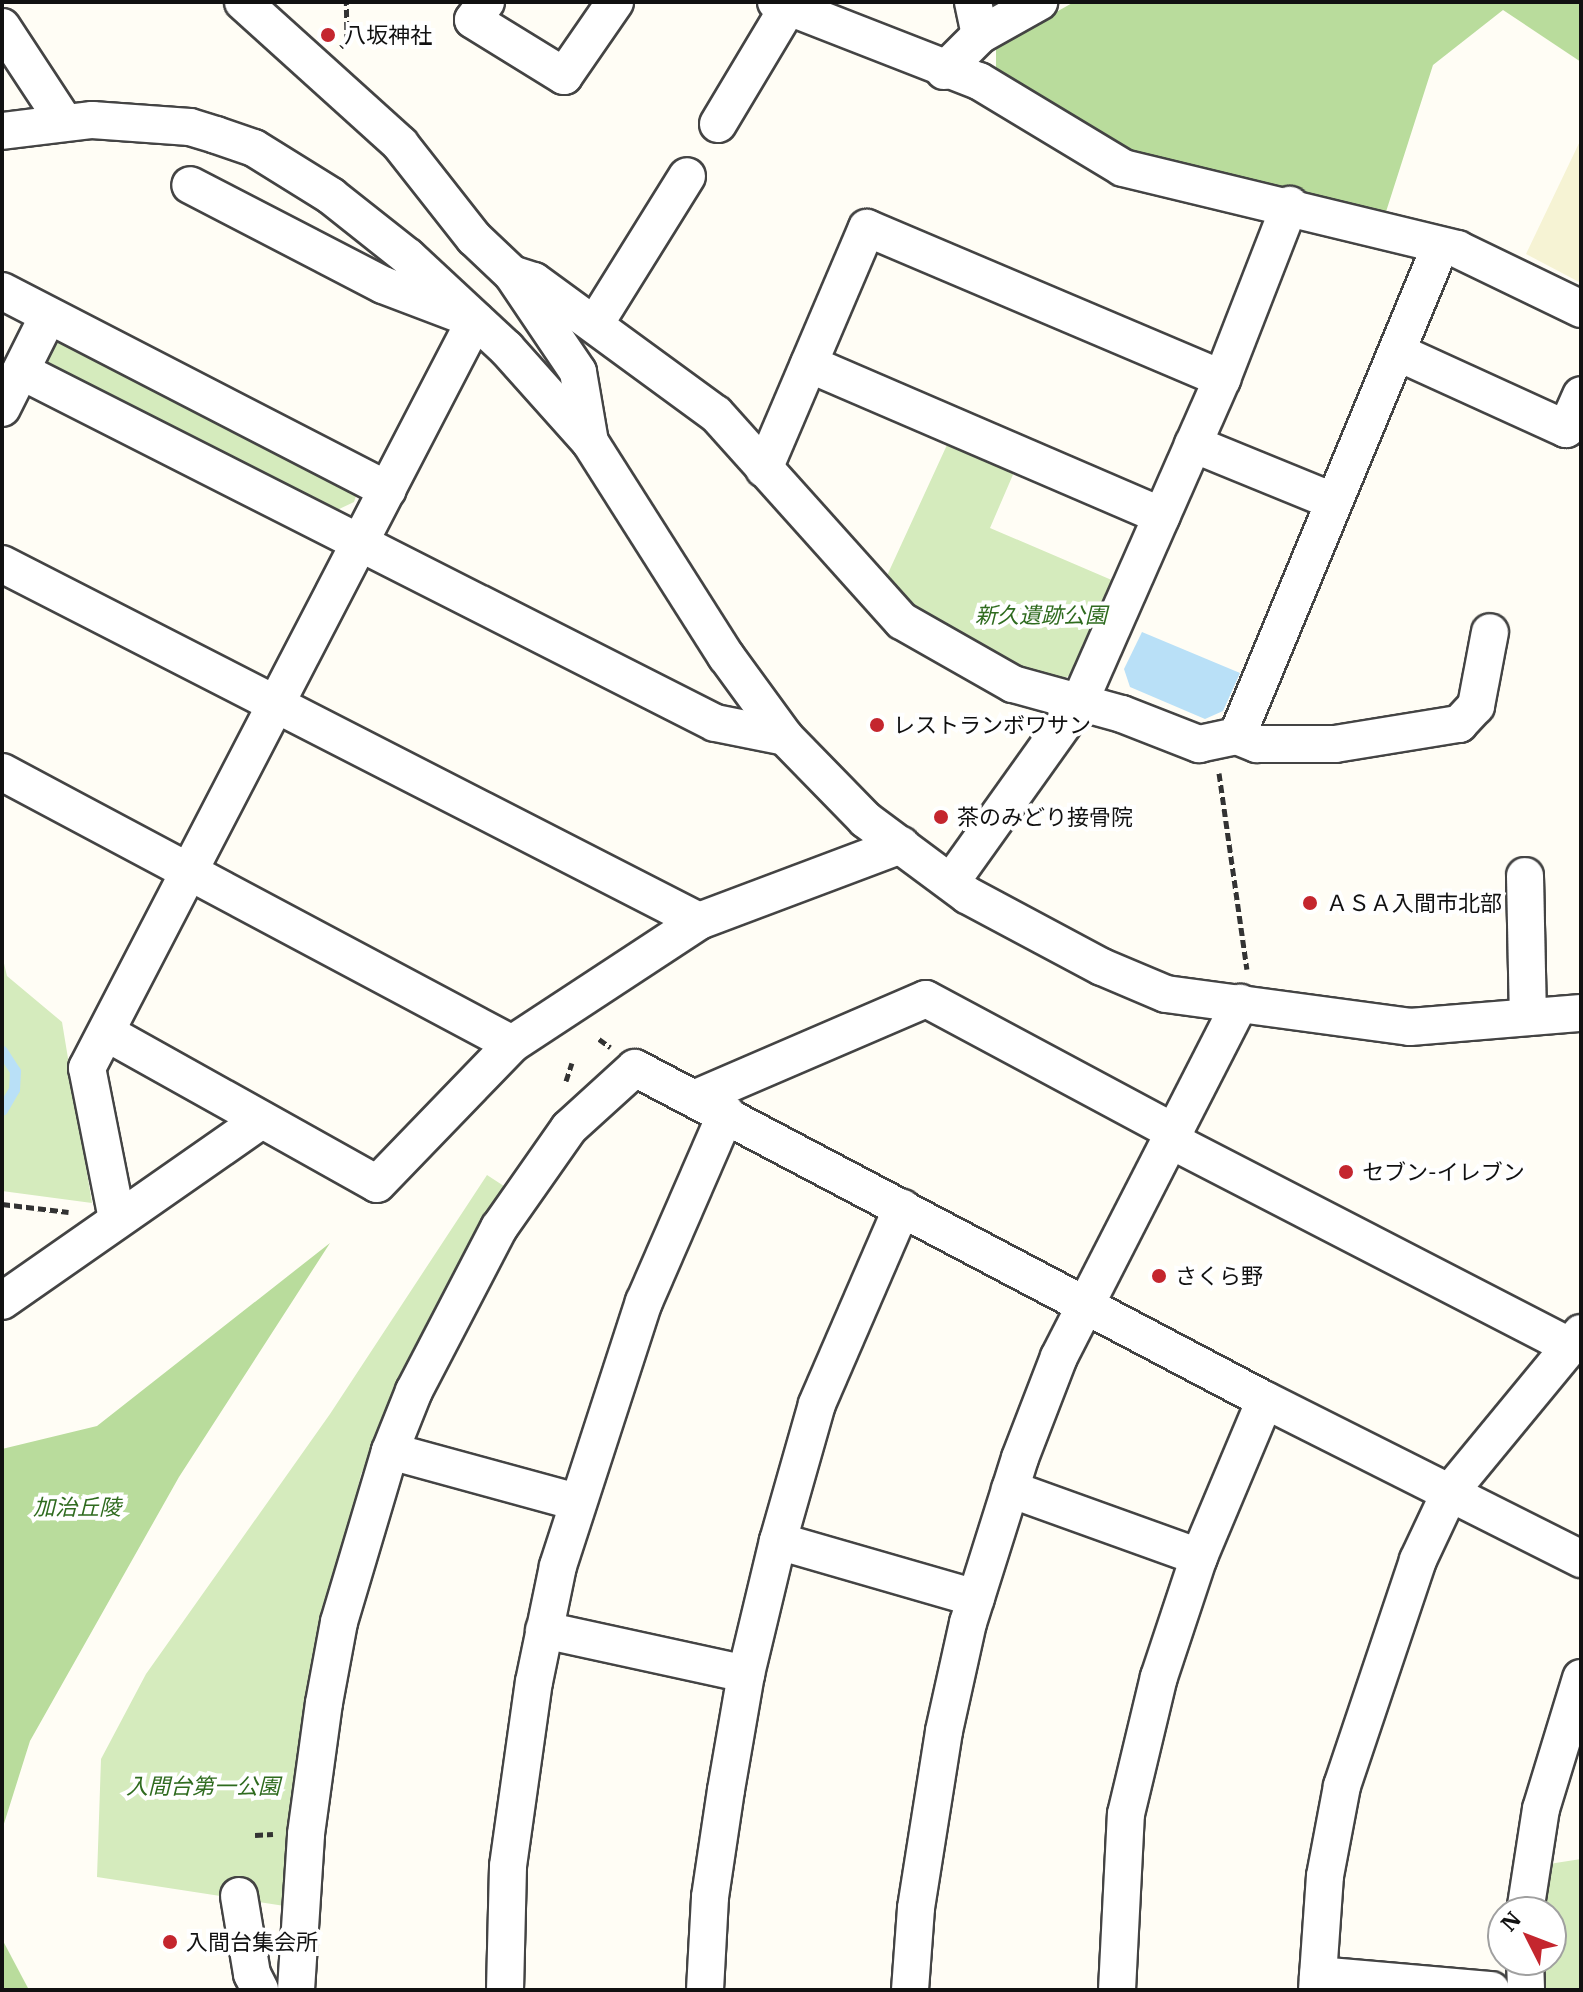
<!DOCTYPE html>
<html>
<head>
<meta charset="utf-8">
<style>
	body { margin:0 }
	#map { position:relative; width:1583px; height:1992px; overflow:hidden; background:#fffdf5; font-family:"IBM Plex Serif","Noto Sans JP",serif }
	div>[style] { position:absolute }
	.farmland>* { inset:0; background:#f6f3d4 }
	.green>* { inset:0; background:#d5ebbd }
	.forest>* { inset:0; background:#b9dc9c }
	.water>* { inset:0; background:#b9e0f7 }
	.stream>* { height:11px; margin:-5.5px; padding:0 5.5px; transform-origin:5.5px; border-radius:5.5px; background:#b9e0f7 }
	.path>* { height:5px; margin-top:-2.5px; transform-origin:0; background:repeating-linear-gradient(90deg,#333 0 8px,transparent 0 12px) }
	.roads { filter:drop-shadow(2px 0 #444) drop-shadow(-2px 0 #444) drop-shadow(0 2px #444) drop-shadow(0 -2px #444) }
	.minor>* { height:36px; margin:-18px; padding:0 18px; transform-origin:18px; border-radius:18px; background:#fff }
	.dots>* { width:22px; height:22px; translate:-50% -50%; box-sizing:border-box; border:4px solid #fff; border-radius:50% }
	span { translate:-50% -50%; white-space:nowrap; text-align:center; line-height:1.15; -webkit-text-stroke:8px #fff; paint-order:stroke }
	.poi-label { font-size:22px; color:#111 }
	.left { translate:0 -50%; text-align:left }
	.park-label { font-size:22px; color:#2f6b1f; font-style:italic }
	.frame { position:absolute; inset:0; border:4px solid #111; pointer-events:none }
	.north { position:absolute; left:1487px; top:1896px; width:80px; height:80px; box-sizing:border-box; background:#fff; border:2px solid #a0a0a0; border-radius:50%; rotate:312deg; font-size:22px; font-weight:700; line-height:32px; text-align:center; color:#111 }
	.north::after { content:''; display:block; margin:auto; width:28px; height:36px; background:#c4262e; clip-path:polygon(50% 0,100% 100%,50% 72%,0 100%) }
</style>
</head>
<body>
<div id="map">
	<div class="farmland">
		<div style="clip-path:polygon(1581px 139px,1581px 283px,1526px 254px)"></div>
	</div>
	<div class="green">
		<div style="clip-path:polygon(56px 337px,357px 493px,354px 502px,335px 511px,46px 365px,42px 360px)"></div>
		<div style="clip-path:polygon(952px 434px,1018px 463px,990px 528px,1121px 584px,1085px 668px,1056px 682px,1019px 673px,910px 609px,885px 580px)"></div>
		<div style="clip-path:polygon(2px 955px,7px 976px,62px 1022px,92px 1203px,2px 1191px)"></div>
		<div style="clip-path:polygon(487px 1175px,513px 1192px,424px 1342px,361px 1474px,331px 1605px,291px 1907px,97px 1877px,101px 1759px,146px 1674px,330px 1414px)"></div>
		<div style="clip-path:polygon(1581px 1859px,1581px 1990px,1538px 1990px,1535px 1960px,1551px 1960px,1551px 1912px,1541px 1912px,1549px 1864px)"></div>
	</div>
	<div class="forest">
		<div style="clip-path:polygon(1074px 2px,1581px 2px,1581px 62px,1503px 10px,1433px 65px,1384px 218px,1122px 150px,996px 73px,996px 46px)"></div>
		<div style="clip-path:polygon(330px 1243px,179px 1477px,30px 1741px,2px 1830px,2px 1449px,97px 1426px)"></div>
		<div style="clip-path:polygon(2px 1939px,29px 1990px,2px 1990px)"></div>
	</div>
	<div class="water">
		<div style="clip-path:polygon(1142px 632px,1240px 673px,1223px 711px,1205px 719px,1130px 687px,1124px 669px)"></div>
	</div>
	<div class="stream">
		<div style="left:2px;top:1051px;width:24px;rotate:57deg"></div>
		<div style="left:15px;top:1071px;width:18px;rotate:93deg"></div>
		<div style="left:14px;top:1089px;width:24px;rotate:120deg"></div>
	</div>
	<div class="path">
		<div style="left:341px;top:47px;width:8px;rotate:-45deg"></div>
		<div style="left:347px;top:41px;width:39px;rotate:-91deg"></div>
		<div style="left:1219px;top:773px;width:198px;rotate:81.9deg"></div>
		<div style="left:599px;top:1039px;width:14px;rotate:36deg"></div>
		<div style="left:566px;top:1081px;width:19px;rotate:-72deg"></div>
		<div style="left:2px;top:1204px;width:67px;rotate:6.8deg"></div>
		<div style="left:255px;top:1835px;width:18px;rotate:-3deg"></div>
	</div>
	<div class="roads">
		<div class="minor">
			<div style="left:243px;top:2px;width:212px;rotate:42.1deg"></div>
			<div style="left:400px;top:144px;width:120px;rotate:51.8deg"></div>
			<div style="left:474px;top:238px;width:52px;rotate:43.5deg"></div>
			<div style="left:512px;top:274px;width:118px;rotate:56deg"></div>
			<div style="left:578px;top:372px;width:71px;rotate:80.3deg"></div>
			<div style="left:486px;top:2px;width:22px;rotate:126deg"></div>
			<div style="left:473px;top:20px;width:107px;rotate:31.6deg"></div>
			<div style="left:564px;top:76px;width:90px;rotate:-55.4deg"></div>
			<div style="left:776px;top:2px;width:218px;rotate:21.3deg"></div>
			<div style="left:979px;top:81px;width:168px;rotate:31.1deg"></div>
			<div style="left:1123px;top:168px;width:344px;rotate:13.6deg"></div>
			<div style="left:1457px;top:249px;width:138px;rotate:25.8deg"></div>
			<div style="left:2px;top:27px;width:111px;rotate:56.7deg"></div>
			<div style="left:980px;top:35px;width:68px;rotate:-29.2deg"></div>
			<div style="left:944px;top:71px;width:51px;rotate:-45deg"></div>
			<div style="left:980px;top:35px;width:34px;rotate:-102deg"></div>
			<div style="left:718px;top:124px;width:136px;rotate:-59.1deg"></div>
			<div style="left:2px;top:131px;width:91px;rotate:-7deg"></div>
			<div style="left:92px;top:120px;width:98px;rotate:4.1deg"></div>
			<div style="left:190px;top:127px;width:27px;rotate:17deg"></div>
			<div style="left:216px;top:135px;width:40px;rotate:18.9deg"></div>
			<div style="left:254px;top:148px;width:91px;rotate:31.9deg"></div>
			<div style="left:331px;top:196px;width:98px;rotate:38.4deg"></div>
			<div style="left:408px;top:257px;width:134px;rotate:42.9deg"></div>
			<div style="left:506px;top:348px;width:126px;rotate:48.2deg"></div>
			<div style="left:590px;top:442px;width:254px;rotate:57.6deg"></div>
			<div style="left:726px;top:656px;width:100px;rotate:53.9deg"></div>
			<div style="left:785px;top:737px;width:116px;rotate:45.7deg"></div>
			<div style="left:866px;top:820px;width:126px;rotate:36.6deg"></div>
			<div style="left:967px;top:895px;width:153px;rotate:28.1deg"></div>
			<div style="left:1102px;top:967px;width:69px;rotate:22.9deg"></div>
			<div style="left:1166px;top:994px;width:246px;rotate:7.7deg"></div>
			<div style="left:1410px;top:1027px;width:172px;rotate:-4.7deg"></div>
			<div style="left:512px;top:274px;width:23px;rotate:18deg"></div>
			<div style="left:534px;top:281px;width:225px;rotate:36.2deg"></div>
			<div style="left:716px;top:414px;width:278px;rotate:48.1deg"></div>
			<div style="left:902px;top:621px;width:128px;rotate:29.6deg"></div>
			<div style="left:1013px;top:684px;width:113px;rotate:15.4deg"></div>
			<div style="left:1122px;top:714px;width:83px;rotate:21.3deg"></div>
			<div style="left:1199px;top:744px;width:39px;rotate:-12deg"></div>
			<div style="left:1237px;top:736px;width:22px;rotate:22deg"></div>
			<div style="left:1257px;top:744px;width:78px"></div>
			<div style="left:1335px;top:744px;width:126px;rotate:-9.2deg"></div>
			<div style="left:1459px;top:724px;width:25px;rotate:-47deg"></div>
			<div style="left:1476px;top:706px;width:75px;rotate:-79.3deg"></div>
			<div style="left:2px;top:291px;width:434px;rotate:27.3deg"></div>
			<div style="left:595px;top:324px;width:174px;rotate:-58.1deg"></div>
			<div style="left:1397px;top:352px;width:186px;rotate:24.5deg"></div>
			<div style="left:1566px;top:429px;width:37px;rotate:-66deg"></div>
			<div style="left:809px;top:364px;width:384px;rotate:23.3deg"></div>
			<div style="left:21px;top:371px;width:778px;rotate:26.89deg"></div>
			<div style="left:715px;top:723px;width:71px;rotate:11.3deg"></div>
			<div style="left:2px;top:408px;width:103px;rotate:-63.4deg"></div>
			<div style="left:1193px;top:444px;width:151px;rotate:22.2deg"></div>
			<div style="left:764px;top:469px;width:262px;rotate:-66.9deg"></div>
			<div style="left:867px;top:228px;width:386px;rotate:23deg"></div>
			<div style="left:2px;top:564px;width:783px;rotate:27.12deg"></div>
			<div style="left:1237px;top:736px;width:529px;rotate:-67.46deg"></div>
			<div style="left:2px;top:772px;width:578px;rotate:28.07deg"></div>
			<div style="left:1525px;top:876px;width:141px;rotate:88.8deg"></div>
			<div style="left:951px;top:882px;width:222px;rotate:-54.5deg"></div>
			<div style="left:1080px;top:701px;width:352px;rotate:-66.2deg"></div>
			<div style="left:1222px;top:379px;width:187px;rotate:-68.7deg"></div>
			<div style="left:107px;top:1033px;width:309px;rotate:29.2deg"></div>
			<div style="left:377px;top:1184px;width:194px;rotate:-46deg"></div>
			<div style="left:512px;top:1044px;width:224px;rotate:-33.3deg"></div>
			<div style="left:699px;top:921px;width:216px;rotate:-20.6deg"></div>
			<div style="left:696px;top:1098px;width:250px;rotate:-23.3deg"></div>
			<div style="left:926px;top:999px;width:284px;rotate:28.2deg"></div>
			<div style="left:1172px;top:1141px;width:448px;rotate:27.3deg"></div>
			<div style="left:117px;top:1219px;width:154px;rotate:-101.2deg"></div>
			<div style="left:87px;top:1068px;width:843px;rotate:-62.58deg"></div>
			<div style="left:475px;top:320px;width:98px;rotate:-159.2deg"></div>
			<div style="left:383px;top:285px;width:217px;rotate:-152.6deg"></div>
			<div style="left:2px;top:1301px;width:315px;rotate:-34.9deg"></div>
			<div style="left:390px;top:1451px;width:194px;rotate:15.3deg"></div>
			<div style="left:1010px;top:1489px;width:201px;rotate:19.8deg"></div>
			<div style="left:778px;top:1541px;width:206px;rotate:16.1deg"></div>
			<div style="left:544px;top:1630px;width:207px;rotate:12.3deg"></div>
			<div style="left:239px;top:1896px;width:79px;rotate:80.5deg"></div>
			<div style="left:252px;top:1974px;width:18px;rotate:63deg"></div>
			<div style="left:1525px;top:1912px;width:104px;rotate:-81.2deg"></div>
			<div style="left:1541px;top:1809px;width:137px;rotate:-73deg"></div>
			<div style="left:1525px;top:1960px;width:30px;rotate:88deg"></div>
			<div style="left:1318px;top:1975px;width:174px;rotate:5deg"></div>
			<div style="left:296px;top:1990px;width:156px;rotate:-86.3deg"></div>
			<div style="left:306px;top:1834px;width:132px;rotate:-82.2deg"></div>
			<div style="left:324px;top:1703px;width:82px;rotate:-79.5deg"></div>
			<div style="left:339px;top:1622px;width:178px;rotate:-73.4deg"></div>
			<div style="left:390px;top:1451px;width:65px;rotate:-68.2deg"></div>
			<div style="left:414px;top:1391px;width:184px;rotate:-62.5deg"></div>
			<div style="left:499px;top:1228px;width:122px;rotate:-55deg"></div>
			<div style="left:569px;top:1128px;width:89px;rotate:-42.3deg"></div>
			<div style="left:635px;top:1068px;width:712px;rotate:27.79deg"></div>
			<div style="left:1265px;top:1400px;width:354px;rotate:26.7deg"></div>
			<div style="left:505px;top:1990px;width:124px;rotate:-88.6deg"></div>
			<div style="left:508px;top:1866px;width:186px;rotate:-82deg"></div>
			<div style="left:534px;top:1682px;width:118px;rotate:-78.3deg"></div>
			<div style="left:558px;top:1566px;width:278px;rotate:-72deg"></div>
			<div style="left:644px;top:1302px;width:206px;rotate:-66.5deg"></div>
			<div style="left:705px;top:1990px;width:93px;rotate:-86.9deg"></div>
			<div style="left:710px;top:1897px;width:108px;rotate:-81.5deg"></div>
			<div style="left:726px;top:1790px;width:118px;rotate:-80.2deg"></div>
			<div style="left:746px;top:1674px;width:137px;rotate:-76.5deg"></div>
			<div style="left:778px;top:1541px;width:142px;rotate:-74.1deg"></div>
			<div style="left:817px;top:1404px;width:214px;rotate:-66.6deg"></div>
			<div style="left:910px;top:1990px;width:82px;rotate:-85.8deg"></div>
			<div style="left:916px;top:1908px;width:179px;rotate:-81deg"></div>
			<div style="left:944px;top:1731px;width:111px;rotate:-77.5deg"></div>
			<div style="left:968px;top:1623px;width:173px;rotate:-72.5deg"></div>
			<div style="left:1020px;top:1458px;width:108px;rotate:-68.9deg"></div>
			<div style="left:1059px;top:1357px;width:398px;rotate:-62.9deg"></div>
			<div style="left:1117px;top:1990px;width:176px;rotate:-87.1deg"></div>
			<div style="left:1126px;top:1814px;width:141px;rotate:-76.5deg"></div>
			<div style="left:1159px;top:1677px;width:126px;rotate:-71.6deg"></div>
			<div style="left:1199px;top:1557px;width:170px;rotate:-67.2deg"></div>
			<div style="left:1317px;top:1990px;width:114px;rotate:-86deg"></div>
			<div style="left:1325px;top:1876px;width:92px;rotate:-79.3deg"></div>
			<div style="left:1342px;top:1786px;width:238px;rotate:-71.4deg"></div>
			<div style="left:1418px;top:1560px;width:75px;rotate:-64.8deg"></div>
			<div style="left:1450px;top:1492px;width:206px;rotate:-50.5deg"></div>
		</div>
	</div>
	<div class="dots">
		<div style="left:328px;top:35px;background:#c4262e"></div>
		<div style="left:877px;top:725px;background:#c4262e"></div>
		<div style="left:941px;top:817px;background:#c4262e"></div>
		<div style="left:1310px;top:903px;background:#c4262e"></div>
		<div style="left:1346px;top:1172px;background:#c4262e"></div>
		<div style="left:1159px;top:1276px;background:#c4262e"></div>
		<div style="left:170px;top:1942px;background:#c4262e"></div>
	</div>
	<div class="poi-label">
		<span class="left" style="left:344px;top:35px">八坂神社</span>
		<span class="left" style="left:893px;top:725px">レストランボワサン</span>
		<span class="left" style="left:957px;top:817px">茶のみどり接骨院</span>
		<span class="left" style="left:1326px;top:903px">ＡＳＡ入間市北部</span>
		<span class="left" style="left:1362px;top:1172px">セブン-イレブン</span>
		<span class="left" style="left:1175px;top:1276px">さくら野</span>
		<span class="left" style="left:186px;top:1942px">入間台集会所</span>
	</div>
	<div class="park-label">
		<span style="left:1041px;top:615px">新久遺跡公園</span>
		<span style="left:77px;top:1507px">加治丘陵</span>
		<span style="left:203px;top:1786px">入間台第一公園</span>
	</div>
	<div class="frame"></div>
	<div class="north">N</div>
</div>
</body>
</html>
